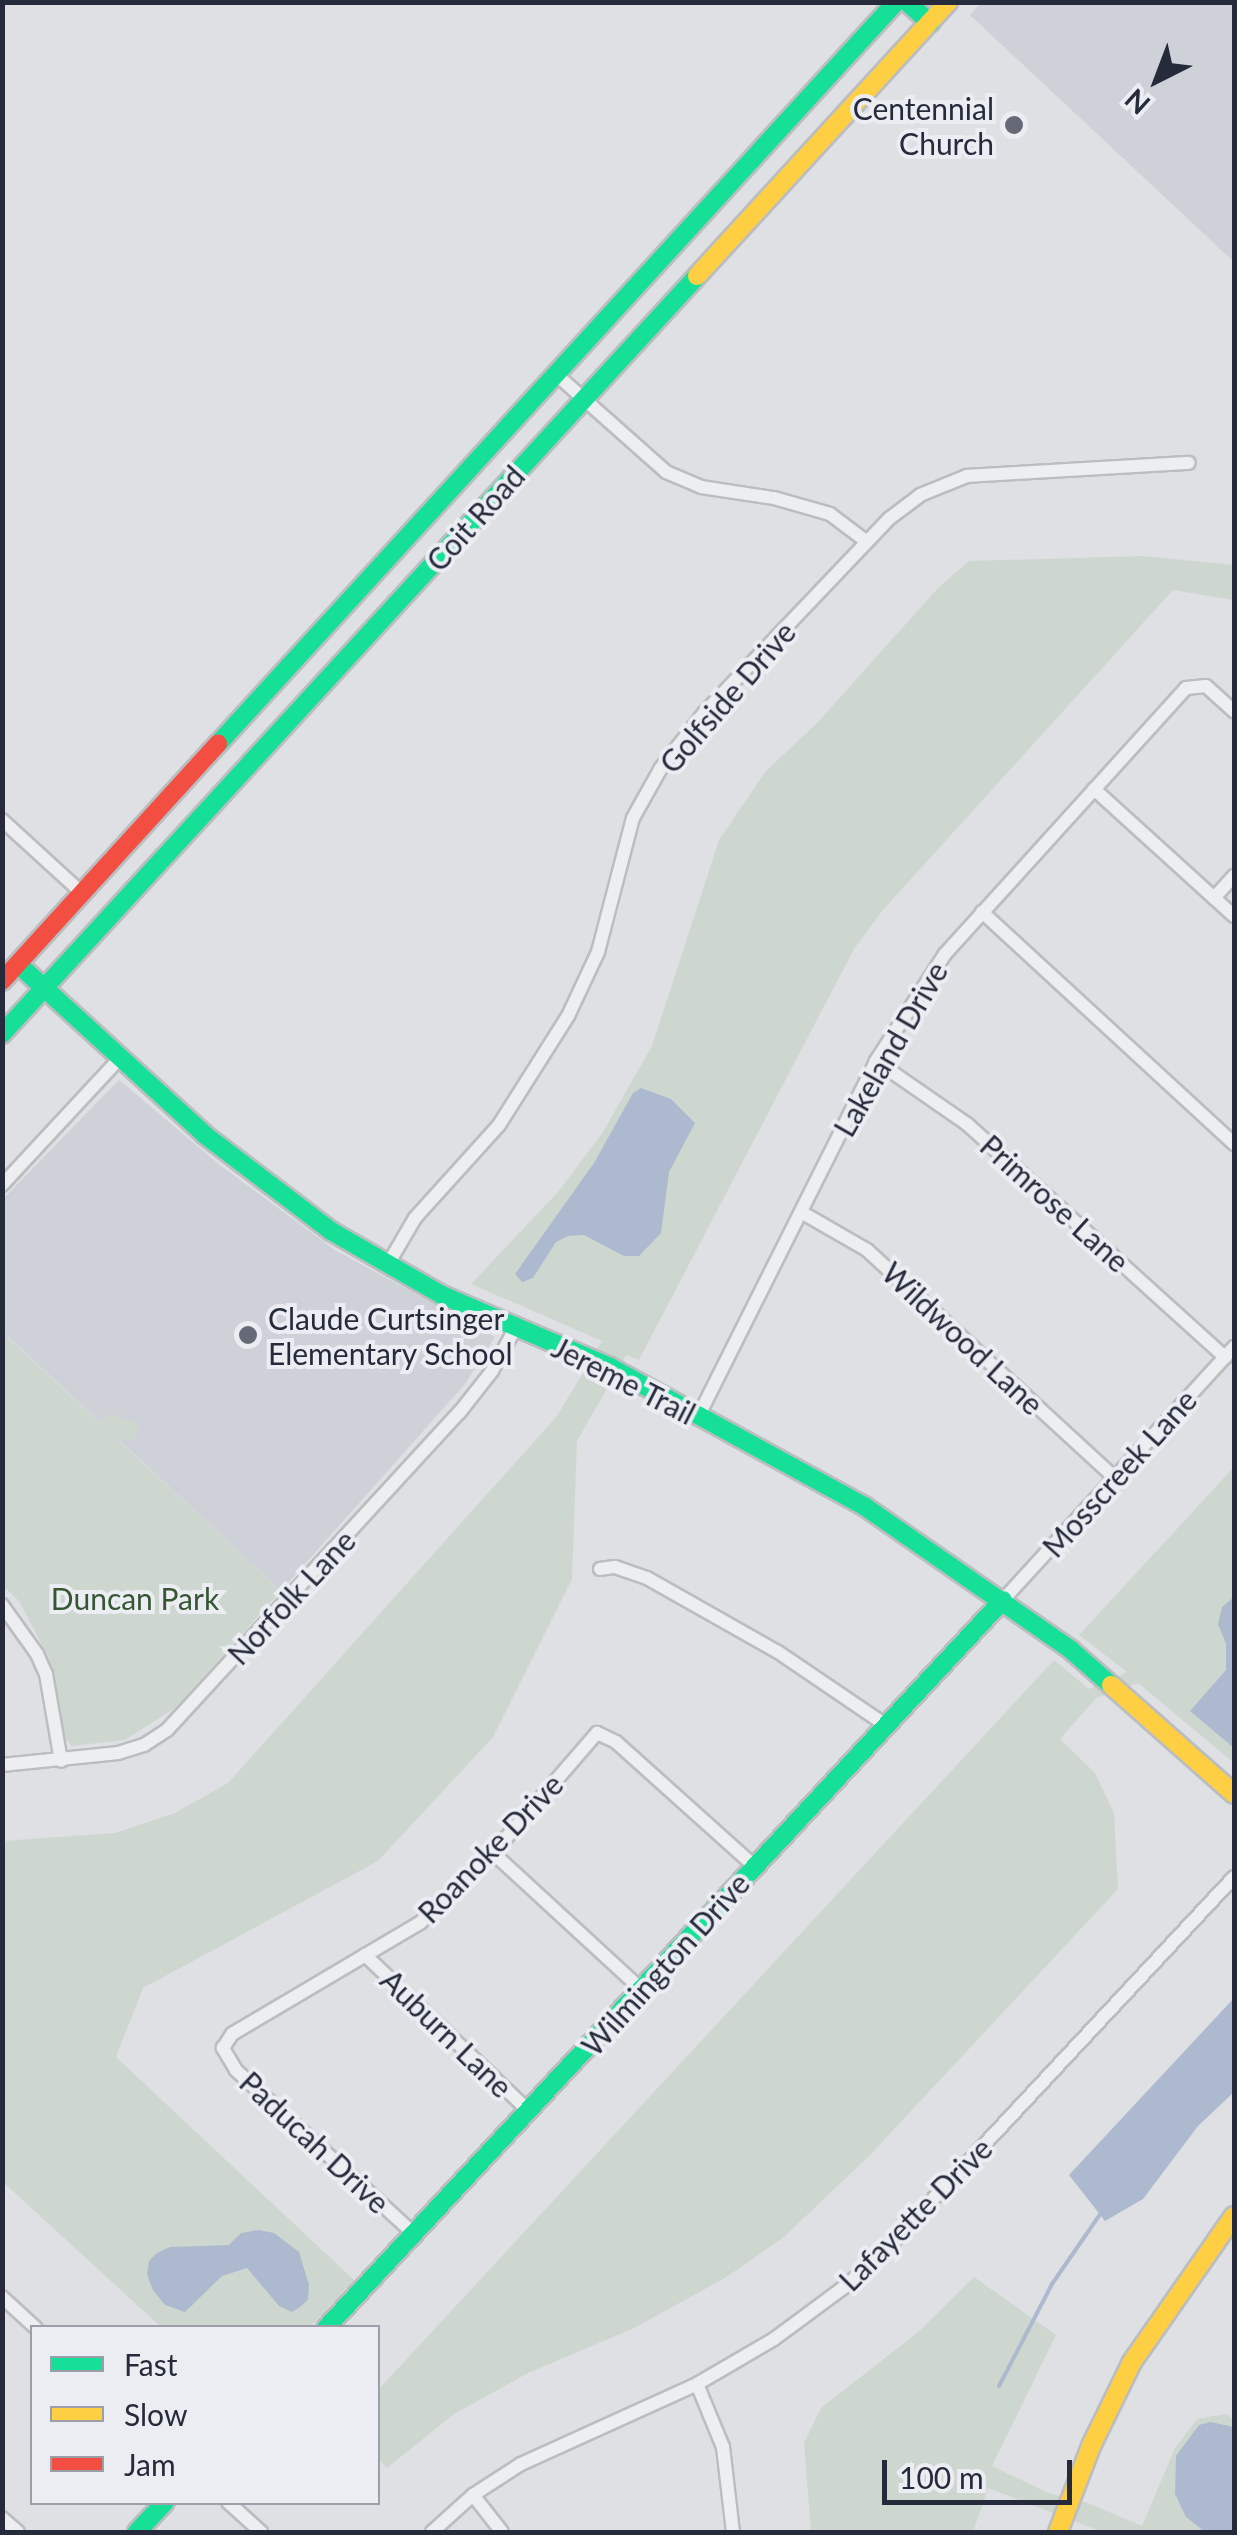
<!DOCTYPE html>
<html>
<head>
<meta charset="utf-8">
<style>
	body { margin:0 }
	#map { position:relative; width:1237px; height:2535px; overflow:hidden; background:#dee0e4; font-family:Lato,sans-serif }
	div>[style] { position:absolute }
	.built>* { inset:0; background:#ced1d7 }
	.green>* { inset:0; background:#ced7cf }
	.water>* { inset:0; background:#acb9ce }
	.stream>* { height:4px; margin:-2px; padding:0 2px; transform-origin:2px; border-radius:2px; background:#acb9ce }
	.roads { filter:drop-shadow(2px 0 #bbbdc0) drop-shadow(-2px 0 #bbbdc0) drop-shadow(0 2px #bbbdc0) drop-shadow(0 -2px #bbbdc0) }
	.street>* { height:12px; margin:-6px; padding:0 6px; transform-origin:6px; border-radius:6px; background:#edeef0 }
	.fast>* { height:18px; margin:-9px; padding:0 9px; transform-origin:9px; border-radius:9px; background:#16e098 }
	.slow>* { height:18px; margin:-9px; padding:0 9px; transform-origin:9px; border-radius:9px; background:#ffcf43 }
	.jam>* { height:18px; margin:-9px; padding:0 9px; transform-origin:9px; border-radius:9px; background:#f24e42 }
	.dots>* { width:28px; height:28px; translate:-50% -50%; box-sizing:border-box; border:5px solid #ebedf3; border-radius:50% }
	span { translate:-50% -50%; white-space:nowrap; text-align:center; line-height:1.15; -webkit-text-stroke:8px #ebedf3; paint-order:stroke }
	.poi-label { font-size:30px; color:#262b3b }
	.right { translate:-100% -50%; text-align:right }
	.left { translate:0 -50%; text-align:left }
	.street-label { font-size:30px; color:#262b3b }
	.park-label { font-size:30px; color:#375634 }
	.frame { position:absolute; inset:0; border:5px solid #262b3b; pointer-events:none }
	.legend { position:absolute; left:30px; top:2325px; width:350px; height:180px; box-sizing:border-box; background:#ebedf3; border:2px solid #9c9fa9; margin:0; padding:12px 18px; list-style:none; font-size:30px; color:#262b3b }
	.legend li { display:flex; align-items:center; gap:20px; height:50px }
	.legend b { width:50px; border:2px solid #9c9fa9 }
	.north { position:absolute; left:1107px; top:30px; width:100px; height:100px; -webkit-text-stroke:8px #ebedf3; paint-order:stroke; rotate:222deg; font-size:28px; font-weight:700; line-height:40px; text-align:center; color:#262b3b }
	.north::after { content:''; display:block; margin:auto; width:35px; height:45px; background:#262b3b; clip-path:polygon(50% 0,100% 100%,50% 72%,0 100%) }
	.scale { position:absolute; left:882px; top:2460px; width:190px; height:45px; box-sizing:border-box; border:5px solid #262b3b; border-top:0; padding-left:12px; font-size:30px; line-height:35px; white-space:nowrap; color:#262b3b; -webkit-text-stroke:8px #ebedf3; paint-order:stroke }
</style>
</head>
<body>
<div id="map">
	<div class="built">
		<div style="clip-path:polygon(982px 2px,1234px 3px,1234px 262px,970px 15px)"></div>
		<div style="clip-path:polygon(119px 1080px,221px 1166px,335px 1250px,495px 1337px,465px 1384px,281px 1591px,3px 1332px,2px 1200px)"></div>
	</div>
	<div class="green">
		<div style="clip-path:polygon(1143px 556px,1234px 565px,1234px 600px,1173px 590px,882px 911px,854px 949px,639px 1360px,626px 1355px,577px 1441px,572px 1579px,493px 1737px,378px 1861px,143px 1988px,116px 2057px,354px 2280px,310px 2327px,161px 2327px,3px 2182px,2px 1841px,115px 1833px,175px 1813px,228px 1783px,557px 1416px,602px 1341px,471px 1284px,558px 1192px,603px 1132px,652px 1046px,719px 840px,765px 772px,817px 723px,938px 588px,969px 561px)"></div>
		<div style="clip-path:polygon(2px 1332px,99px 1422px,111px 1413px,139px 1425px,136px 1439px,118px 1440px,281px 1591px,175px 1708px,125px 1740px,72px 1746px,64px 1738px,49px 1658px,19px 1601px,3px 1586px)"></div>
		<div style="clip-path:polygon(1234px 1467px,1234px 1763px,1138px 1683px,1096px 1698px,1060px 1739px,1095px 1773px,1114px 1813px,1118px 1889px,870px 2155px,784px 2237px,725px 2278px,632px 2329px,528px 2373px,454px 2414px,387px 2468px,378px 2459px,378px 2390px,1054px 1660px,1089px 1689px,1127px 1672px,1079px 1635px)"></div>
		<div style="clip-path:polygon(974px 2277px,1056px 2335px,992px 2466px,1048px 2493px,1088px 2503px,1142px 2526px,1175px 2448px,1197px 2419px,1226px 2414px,1234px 2419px,1234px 2532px,1102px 2532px,988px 2488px,973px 2532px,811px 2532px,804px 2443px,821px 2408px,917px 2333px)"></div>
	</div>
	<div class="water">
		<div style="clip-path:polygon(641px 1088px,671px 1099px,695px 1123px,669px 1172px,661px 1233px,639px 1256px,624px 1256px,584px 1235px,568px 1236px,556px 1242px,533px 1278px,522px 1282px,515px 1274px,594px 1163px,633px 1093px)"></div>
		<div style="clip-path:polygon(1234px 1597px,1234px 1748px,1190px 1711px,1226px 1670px,1226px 1644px,1218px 1624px,1222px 1607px)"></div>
		<div style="clip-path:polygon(1234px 1998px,1234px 2092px,1198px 2126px,1143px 2199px,1105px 2221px,1069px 2175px)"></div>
		<div style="clip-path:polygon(259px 2230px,274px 2233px,299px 2252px,309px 2285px,308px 2300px,300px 2307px,292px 2312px,279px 2306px,247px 2268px,222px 2276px,185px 2312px,165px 2305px,153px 2290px,147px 2274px,149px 2261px,157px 2253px,170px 2247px,229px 2245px,241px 2233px)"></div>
		<div style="clip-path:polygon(1210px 2422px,1234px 2427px,1234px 2532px,1205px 2532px,1186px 2517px,1175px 2494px,1176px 2456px,1199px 2425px)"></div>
	</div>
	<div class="stream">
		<div style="left:999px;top:2386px;width:115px;rotate:-62.5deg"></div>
		<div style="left:1052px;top:2284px;width:90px;rotate:-55.4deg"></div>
	</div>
	<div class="roads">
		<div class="street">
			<div style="left:558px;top:376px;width:144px;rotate:41.6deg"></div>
			<div style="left:666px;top:472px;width:38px;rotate:23deg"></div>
			<div style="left:701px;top:487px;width:74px;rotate:8.6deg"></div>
			<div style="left:774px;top:498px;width:58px;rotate:15.9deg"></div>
			<div style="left:830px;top:514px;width:46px;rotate:37.1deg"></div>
			<div style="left:1094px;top:789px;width:189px;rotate:42.2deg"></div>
			<div style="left:2px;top:820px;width:108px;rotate:42.4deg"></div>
			<div style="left:1214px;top:898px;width:30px;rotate:-48deg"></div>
			<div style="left:982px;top:912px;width:343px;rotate:42.6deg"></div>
			<div style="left:876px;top:1061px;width:111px;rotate:34.7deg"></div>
			<div style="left:967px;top:1124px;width:348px;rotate:42.1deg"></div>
			<div style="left:2px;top:1185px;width:173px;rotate:-47.1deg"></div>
			<div style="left:801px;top:1212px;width:76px;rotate:29.9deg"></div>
			<div style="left:867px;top:1250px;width:337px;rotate:42.6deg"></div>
			<div style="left:387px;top:1266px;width:56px;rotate:-59.7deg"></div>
			<div style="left:415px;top:1218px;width:125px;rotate:-47.9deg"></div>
			<div style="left:499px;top:1125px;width:129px;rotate:-57.7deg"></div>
			<div style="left:568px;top:1016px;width:71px;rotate:-64.9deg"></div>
			<div style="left:598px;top:952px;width:138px;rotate:-75.4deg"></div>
			<div style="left:633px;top:818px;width:57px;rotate:-60.8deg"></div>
			<div style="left:661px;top:768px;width:70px;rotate:-52deg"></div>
			<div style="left:704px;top:713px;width:269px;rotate:-46.4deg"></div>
			<div style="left:890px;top:518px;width:38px;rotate:-37deg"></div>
			<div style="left:920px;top:495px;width:51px;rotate:-22deg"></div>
			<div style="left:967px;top:476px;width:222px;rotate:-3.4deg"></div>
			<div style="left:698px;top:1417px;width:398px;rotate:-63.4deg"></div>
			<div style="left:876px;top:1061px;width:127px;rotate:-57.2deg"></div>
			<div style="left:945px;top:954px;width:359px;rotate:-47.8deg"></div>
			<div style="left:1186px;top:688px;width:20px;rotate:-6deg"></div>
			<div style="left:1206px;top:686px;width:38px;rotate:42deg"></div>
			<div style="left:600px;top:1569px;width:15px;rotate:-8deg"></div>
			<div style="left:615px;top:1567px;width:34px;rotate:19deg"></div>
			<div style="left:647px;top:1578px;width:150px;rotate:29.5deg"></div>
			<div style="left:778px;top:1652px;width:128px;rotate:34.2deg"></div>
			<div style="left:1003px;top:1600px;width:343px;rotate:-47.6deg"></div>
			<div style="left:2px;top:1605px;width:60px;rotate:54.5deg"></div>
			<div style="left:37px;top:1654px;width:22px;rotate:66deg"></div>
			<div style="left:46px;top:1674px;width:88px;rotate:80.2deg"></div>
			<div style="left:2px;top:1765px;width:117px;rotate:-5.9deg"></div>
			<div style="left:118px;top:1753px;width:27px;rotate:-17deg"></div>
			<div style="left:144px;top:1745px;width:27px;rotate:-33deg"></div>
			<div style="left:167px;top:1730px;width:431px;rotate:-47.4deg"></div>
			<div style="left:459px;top:1413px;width:53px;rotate:-51.8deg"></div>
			<div style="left:492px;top:1371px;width:50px;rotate:-61.4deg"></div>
			<div style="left:493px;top:1853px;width:201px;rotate:42.6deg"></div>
			<div style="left:365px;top:1955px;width:225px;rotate:43.6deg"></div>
			<div style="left:413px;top:2233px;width:241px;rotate:-137.4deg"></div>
			<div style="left:236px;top:2070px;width:26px;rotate:-121deg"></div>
			<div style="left:223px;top:2048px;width:17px;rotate:-57deg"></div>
			<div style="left:232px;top:2034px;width:218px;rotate:-30.6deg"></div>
			<div style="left:420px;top:1923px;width:101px;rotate:-43.8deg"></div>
			<div style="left:493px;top:1853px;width:159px;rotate:-49.1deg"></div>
			<div style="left:597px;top:1733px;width:21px;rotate:25deg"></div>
			<div style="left:616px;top:1742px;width:186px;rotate:41.9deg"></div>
			<div style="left:2px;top:2297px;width:46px;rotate:42.4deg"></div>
			<div style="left:697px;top:2384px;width:68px;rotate:67.6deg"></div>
			<div style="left:723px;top:2447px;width:86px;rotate:83.3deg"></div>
			<div style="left:473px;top:2495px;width:47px;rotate:51.9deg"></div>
			<div style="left:228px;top:2502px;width:45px;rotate:42.3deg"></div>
			<div style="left:2px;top:2518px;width:21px;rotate:41deg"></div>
			<div style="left:432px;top:2532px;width:55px;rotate:-42.1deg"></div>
			<div style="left:473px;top:2495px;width:57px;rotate:-32.9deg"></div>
			<div style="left:521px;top:2464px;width:193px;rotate:-24.4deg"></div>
			<div style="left:697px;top:2384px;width:89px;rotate:-30.3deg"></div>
			<div style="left:774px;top:2339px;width:91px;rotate:-36.5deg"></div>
			<div style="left:847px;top:2285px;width:50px;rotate:-41.7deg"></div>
			<div style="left:884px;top:2252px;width:513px;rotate:-46.97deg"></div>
		</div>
		<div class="fast">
			<div style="left:907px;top:2px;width:31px;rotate:42deg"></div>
			<div style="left:218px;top:744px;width:1005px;rotate:-47.58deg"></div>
			<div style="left:18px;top:964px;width:253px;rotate:42.4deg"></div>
			<div style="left:205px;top:1135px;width:158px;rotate:37.3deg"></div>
			<div style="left:331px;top:1231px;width:128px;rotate:30deg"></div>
			<div style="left:442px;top:1295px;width:183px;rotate:23.2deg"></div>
			<div style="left:610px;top:1367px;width:290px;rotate:28.7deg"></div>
			<div style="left:864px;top:1506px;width:252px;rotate:34.8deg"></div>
			<div style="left:1071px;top:1650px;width:53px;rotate:41.2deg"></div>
			<div style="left:2px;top:1034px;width:1028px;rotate:-47.48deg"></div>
			<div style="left:326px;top:2328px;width:994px;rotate:-47.08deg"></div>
			<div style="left:137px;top:2532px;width:41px;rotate:-47deg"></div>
		</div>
		<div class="slow">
			<div style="left:697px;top:276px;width:372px;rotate:-47.5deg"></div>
			<div style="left:1111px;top:1685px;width:164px;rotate:41.5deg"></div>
			<div style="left:1058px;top:2532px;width:94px;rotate:-68.9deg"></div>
			<div style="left:1092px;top:2444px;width:91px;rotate:-64deg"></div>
			<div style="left:1132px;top:2362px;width:178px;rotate:-55.1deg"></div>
		</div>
		<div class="jam">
			<div style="left:2px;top:981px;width:321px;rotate:-47.7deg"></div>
		</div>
	</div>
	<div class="dots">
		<div style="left:1014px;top:125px;background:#666a76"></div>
		<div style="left:248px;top:1335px;background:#666a76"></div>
	</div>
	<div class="poi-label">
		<span class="right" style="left:994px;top:125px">Centennial<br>Church</span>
		<span class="left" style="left:268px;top:1335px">Claude Curtsinger<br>Elementary School</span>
	</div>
	<div class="street-label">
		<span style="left:475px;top:518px;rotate:-48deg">Coit Road</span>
		<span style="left:727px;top:697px;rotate:-49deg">Golfside Drive</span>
		<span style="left:890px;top:1049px;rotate:-60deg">Lakeland Drive</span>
		<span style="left:1055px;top:1203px;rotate:42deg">Primrose Lane</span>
		<span style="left:963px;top:1338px;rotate:43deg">Wildwood Lane</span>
		<span style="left:624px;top:1380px;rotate:27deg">Jereme Trail</span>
		<span style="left:1119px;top:1473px;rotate:-48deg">Mosscreek Lane</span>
		<span style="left:291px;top:1597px;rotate:-47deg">Norfolk Lane</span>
		<span style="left:490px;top:1848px;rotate:-46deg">Roanoke Drive</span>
		<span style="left:665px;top:1964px;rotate:-48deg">Wilmington Drive</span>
		<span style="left:447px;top:2033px;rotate:44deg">Auburn Lane</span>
		<span style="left:315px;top:2142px;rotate:43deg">Paducah Drive</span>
		<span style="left:915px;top:2214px;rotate:-45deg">Lafayette Drive</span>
	</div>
	<div class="park-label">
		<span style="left:135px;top:1598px">Duncan Park</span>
	</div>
	<div class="frame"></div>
	<ul class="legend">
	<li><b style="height:12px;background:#16e098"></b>Fast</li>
	<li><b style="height:12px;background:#ffcf43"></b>Slow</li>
	<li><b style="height:12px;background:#f24e42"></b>Jam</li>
	</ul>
	<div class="north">N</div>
	<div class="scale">100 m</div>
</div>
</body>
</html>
